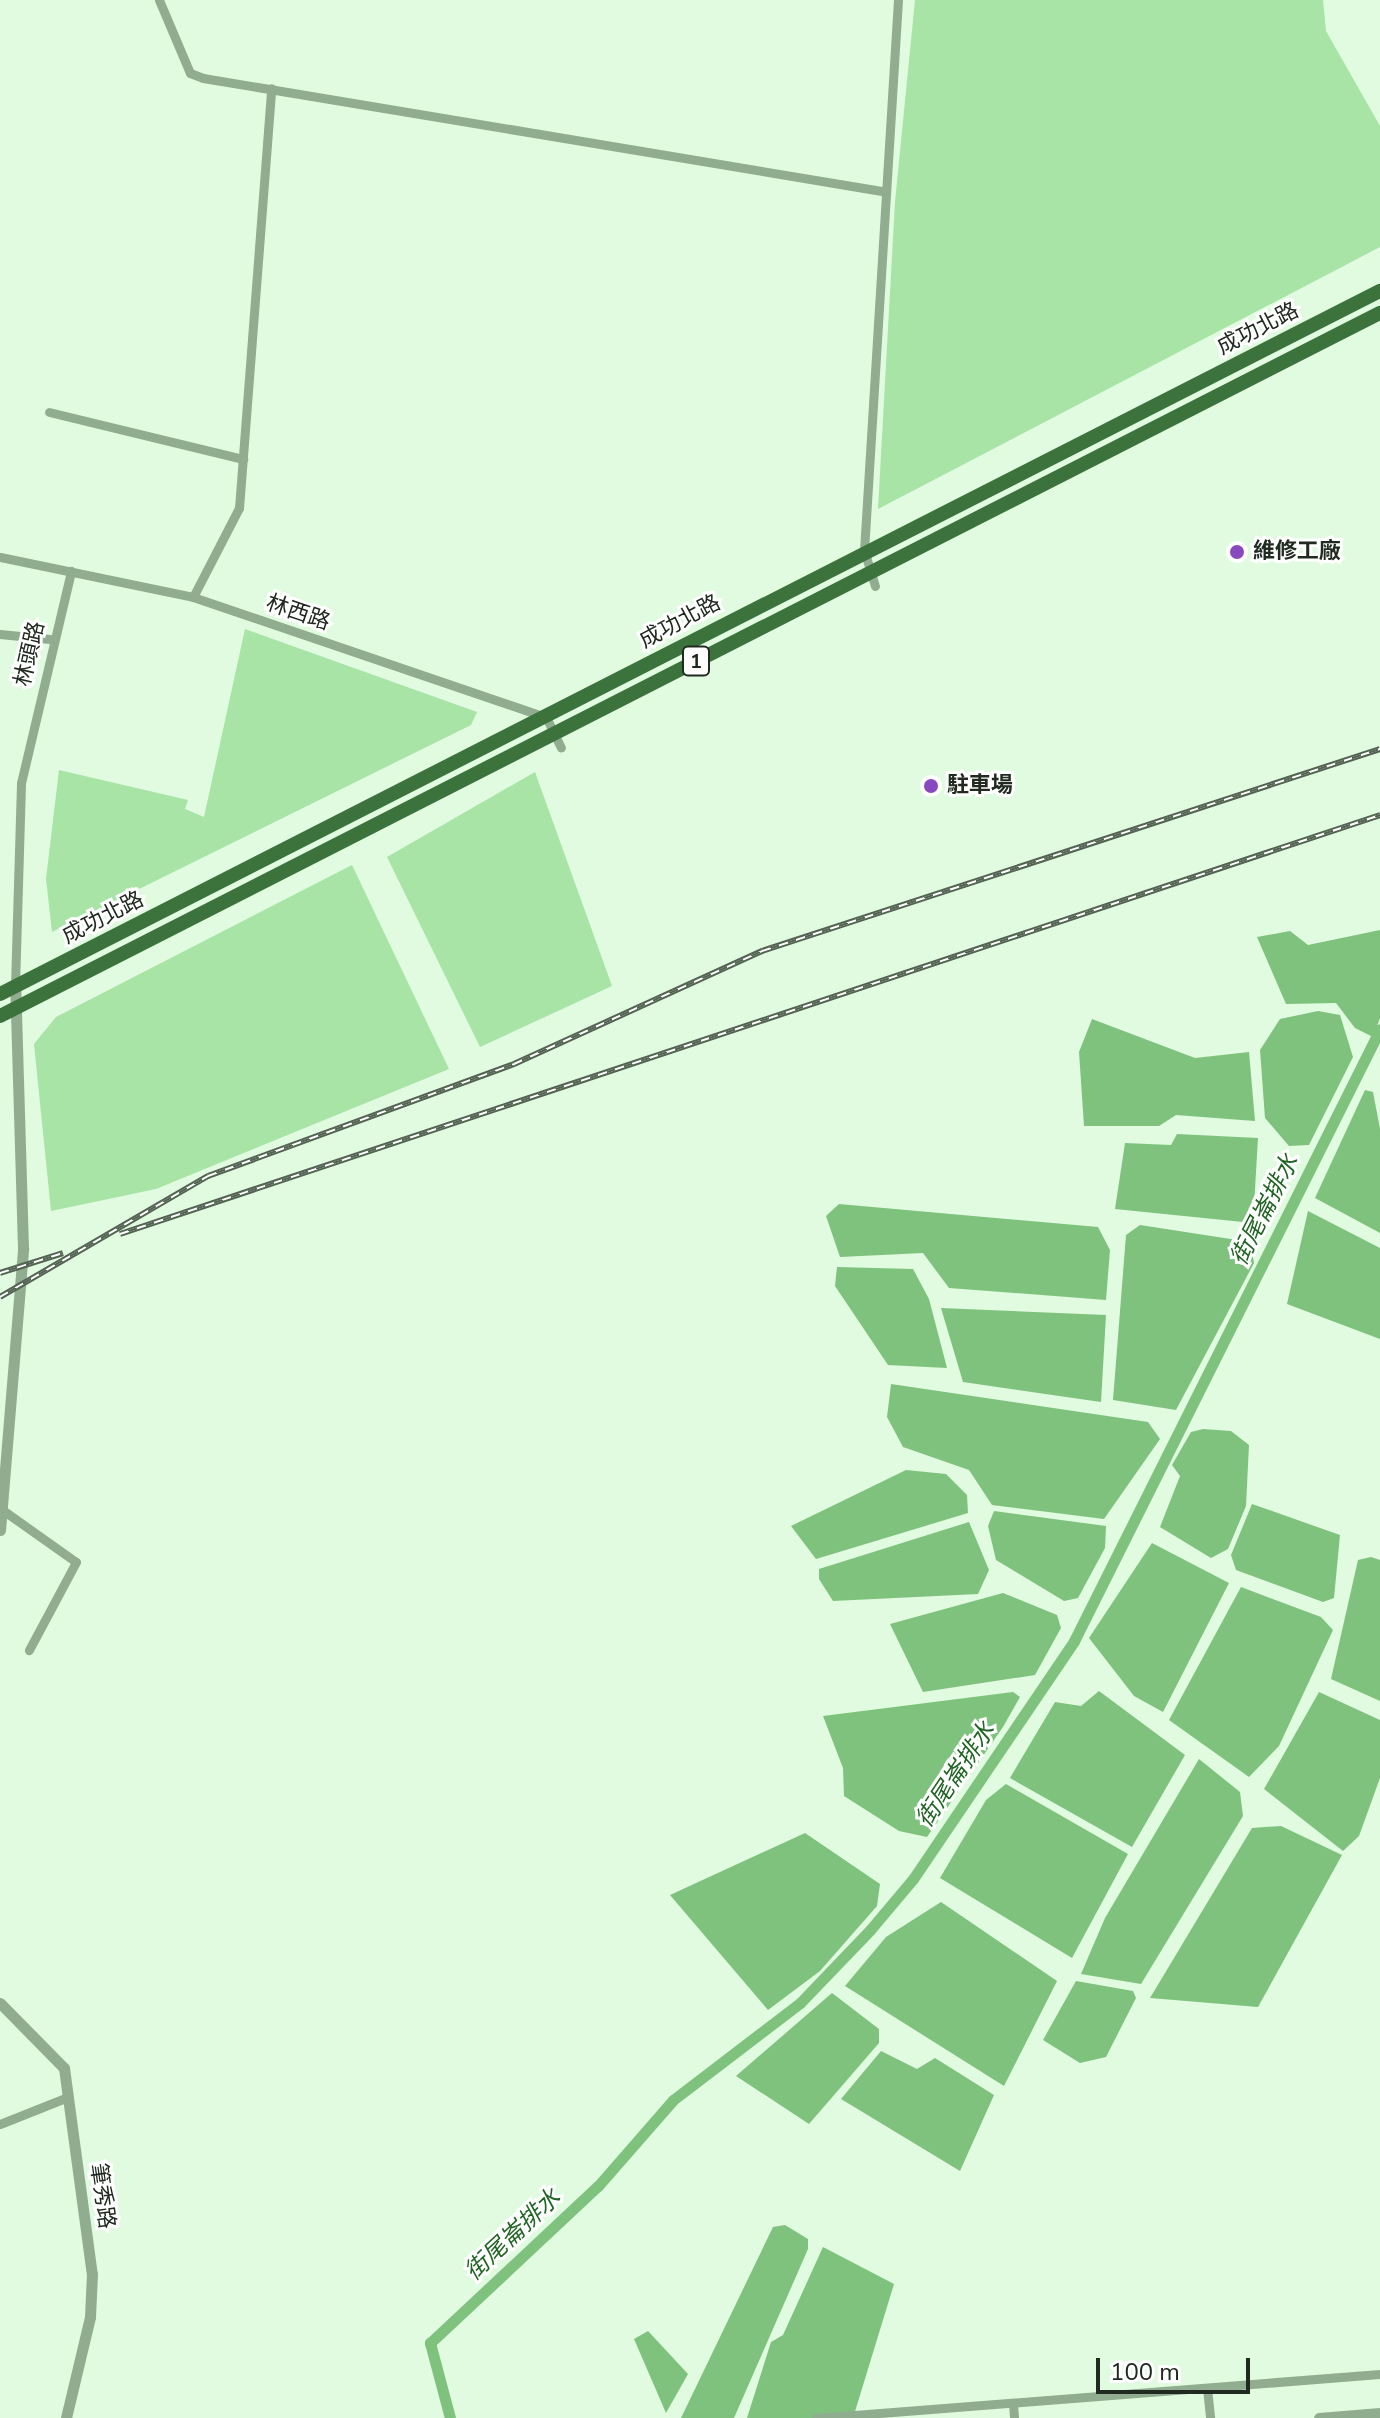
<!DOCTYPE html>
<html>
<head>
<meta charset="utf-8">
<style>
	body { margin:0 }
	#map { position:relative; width:1380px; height:2418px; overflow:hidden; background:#e0fbdf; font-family:"Nunito Sans","Noto Sans TC",sans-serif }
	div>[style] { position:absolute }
	.green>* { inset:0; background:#a7e4a5 }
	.water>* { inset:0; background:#7ec27d }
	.canal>* { height:11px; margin:-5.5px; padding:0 5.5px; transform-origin:5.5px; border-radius:5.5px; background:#7ec27d }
	.minor>* { height:9px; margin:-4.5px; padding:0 4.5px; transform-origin:4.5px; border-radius:4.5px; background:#90ad8f }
	.tertiary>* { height:11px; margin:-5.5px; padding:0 5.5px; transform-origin:5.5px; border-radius:5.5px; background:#90ad8f }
	.primary>* { height:14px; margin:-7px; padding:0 7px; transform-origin:7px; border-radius:7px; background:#3c733c }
	.rail>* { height:6px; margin-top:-3px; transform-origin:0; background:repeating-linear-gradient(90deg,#fff 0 9px,#536253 0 18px); box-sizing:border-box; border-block:2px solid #536253 }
	.dots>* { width:22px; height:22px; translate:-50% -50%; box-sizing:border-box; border:4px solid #fff; border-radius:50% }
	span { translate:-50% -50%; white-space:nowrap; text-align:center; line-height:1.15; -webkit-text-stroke:6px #fff; paint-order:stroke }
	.shield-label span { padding:2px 6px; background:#fff; border:2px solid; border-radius:6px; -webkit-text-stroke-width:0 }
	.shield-label { font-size:20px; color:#202a20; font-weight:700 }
	.street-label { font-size:22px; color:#202a20 }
	.poi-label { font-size:22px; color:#202a20; font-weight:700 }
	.left { translate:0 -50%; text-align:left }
	.water-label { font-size:24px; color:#206523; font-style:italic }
	.scale { position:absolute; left:1096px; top:2358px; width:154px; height:36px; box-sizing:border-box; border:4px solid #202a20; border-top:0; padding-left:10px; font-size:24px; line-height:28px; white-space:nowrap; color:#202a20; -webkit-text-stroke:6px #fff; paint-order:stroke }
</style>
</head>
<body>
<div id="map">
	<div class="green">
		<div style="clip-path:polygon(915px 0,1323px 0,1326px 31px,1380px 126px,1380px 247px,878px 509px,895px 202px)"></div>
		<div style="clip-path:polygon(245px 629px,477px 712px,471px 725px,52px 932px,46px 879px,59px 770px,188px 800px,185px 809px,204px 817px)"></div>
		<div style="clip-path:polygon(535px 772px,612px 986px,480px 1047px,387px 857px)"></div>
		<div style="clip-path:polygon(352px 865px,449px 1069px,156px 1189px,51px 1211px,34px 1044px,56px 1017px)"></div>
	</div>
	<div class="water">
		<div style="clip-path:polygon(1380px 930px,1380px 1018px,1373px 1037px,1355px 1028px,1336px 1003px,1286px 1004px,1257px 937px,1290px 931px,1308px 945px)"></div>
		<div style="clip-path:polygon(1318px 1011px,1340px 1015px,1353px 1057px,1309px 1145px,1289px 1146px,1265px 1118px,1260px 1050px,1280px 1019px)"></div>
		<div style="clip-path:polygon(1092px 1019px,1195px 1058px,1249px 1052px,1255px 1121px,1176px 1115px,1159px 1126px,1084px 1126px,1079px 1052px)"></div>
		<div style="clip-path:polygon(1365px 1090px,1373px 1092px,1380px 1129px,1380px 1233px,1315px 1198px)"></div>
		<div style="clip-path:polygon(1177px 1134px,1258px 1138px,1253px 1223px,1115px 1209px,1125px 1143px,1171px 1145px)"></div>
		<div style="clip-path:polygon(839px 1204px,1098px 1227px,1110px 1250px,1106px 1300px,949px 1288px,923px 1253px,840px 1257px,826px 1216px)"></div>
		<div style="clip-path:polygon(1308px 1211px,1380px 1248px,1380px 1339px,1287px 1304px)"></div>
		<div style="clip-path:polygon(1140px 1225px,1250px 1242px,1254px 1263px,1176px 1410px,1113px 1400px,1126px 1235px)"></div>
		<div style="clip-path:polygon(837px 1267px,913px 1269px,929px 1299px,947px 1368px,888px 1365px,835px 1286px)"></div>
		<div style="clip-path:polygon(941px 1308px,1106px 1315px,1101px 1402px,963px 1382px)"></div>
		<div style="clip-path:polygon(891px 1384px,1148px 1422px,1160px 1439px,1104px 1519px,992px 1505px,969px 1470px,903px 1447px,887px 1417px)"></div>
		<div style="clip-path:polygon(1203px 1429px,1231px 1431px,1249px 1445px,1246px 1506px,1228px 1549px,1211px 1558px,1160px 1527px,1180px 1476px,1172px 1465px,1191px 1432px)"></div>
		<div style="clip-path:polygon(906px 1470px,946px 1474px,967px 1495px,968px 1513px,816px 1559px,791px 1526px)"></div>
		<div style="clip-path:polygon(1252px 1504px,1340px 1535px,1334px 1598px,1323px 1602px,1236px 1570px,1231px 1555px)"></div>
		<div style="clip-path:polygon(994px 1511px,1106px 1526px,1105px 1548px,1078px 1598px,1064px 1601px,996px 1560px,988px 1526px)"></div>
		<div style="clip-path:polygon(969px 1522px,989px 1570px,978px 1594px,833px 1601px,819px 1579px,819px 1569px)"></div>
		<div style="clip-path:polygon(1152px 1543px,1229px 1583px,1163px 1712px,1134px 1696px,1089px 1638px)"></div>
		<div style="clip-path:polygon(1371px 1557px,1380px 1560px,1380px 1701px,1331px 1679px,1358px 1560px)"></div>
		<div style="clip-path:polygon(1241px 1587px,1321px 1617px,1333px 1630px,1279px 1746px,1249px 1777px,1169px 1720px)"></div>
		<div style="clip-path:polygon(1003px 1593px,1057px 1615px,1061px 1628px,1035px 1675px,923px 1692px,890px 1624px)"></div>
		<div style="clip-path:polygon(1099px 1691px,1185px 1755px,1132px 1847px,1010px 1778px,1055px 1702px,1081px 1706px)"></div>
		<div style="clip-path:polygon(1013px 1692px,1020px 1697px,1003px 1727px,927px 1837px,899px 1831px,844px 1796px,843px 1768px,823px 1716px)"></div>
		<div style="clip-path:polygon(1319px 1692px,1380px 1720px,1380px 1778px,1359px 1836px,1343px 1851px,1264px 1789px)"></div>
		<div style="clip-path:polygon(1199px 1759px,1240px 1792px,1243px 1816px,1141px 1984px,1081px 1974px,1105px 1918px)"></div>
		<div style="clip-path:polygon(1006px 1784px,1128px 1854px,1072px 1958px,940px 1878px,986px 1800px)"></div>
		<div style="clip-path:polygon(1281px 1826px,1342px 1855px,1258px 2007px,1150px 1998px,1252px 1828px)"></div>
		<div style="clip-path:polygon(805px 1833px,880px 1884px,877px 1906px,820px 1971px,768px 2010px,670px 1895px)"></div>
		<div style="clip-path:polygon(941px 1902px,1057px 1981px,1004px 2086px,845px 1986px,886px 1937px)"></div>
		<div style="clip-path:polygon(1076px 1981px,1133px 1991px,1136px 1998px,1106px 2057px,1080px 2063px,1043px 2040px)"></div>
		<div style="clip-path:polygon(832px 1993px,879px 2029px,879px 2043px,809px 2124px,736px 2076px)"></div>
		<div style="clip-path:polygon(881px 2051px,917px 2069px,935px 2058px,994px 2095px,960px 2171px,841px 2099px)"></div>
		<div style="clip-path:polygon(785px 2225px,808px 2239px,808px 2249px,734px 2418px,681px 2418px,773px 2227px)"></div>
		<div style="clip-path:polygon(823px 2247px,894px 2284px,853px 2418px,747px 2418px,771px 2342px,783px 2335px)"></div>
		<div style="clip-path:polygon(648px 2331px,688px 2374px,666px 2413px,634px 2339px)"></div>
	</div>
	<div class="canal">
		<div style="left:450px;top:2418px;width:78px;rotate:-104.9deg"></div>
		<div style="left:430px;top:2343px;width:230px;rotate:-43.1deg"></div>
		<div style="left:598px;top:2186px;width:114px;rotate:-48.9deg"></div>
		<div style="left:673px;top:2100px;width:160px;rotate:-37.4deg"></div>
		<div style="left:800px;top:2003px;width:101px;rotate:-46.2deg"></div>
		<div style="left:870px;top:1930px;width:67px;rotate:-49.9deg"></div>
		<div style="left:913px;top:1879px;width:287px;rotate:-55.9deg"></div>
		<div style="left:1074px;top:1641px;width:684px;rotate:-63.43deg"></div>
	</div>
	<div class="minor">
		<div style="left:159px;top:0;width:79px;rotate:67deg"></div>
		<div style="left:190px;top:73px;width:14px;rotate:21deg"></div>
		<div style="left:203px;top:78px;width:688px;rotate:9.45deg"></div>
		<div style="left:49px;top:412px;width:200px;rotate:13.6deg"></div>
		<div style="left:0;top:557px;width:197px;rotate:11.7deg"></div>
		<div style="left:193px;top:597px;width:373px;rotate:18.8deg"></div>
		<div style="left:546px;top:717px;width:34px;rotate:64deg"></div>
		<div style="left:875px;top:586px;width:37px;rotate:-107deg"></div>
		<div style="left:864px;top:551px;width:552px;rotate:-86.47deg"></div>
		<div style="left:193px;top:597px;width:100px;rotate:-62.7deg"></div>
		<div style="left:239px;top:508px;width:421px;rotate:-85.6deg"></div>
		<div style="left:0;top:634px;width:50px;rotate:5.7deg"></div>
		<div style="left:15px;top:986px;width:203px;rotate:-88.3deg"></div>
		<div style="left:21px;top:783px;width:218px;rotate:-76.7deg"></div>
		<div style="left:4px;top:1511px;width:88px;rotate:35.3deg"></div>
		<div style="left:76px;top:1562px;width:100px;rotate:118.1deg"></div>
		<div style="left:0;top:2124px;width:73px;rotate:-21.7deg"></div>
		<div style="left:1207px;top:2388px;width:30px;rotate:84deg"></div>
		<div style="left:1013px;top:2403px;width:15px;rotate:86deg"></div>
		<div style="left:816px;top:2418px;width:566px;rotate:-4.46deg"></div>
	</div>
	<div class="tertiary">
		<div style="left:0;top:1530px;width:283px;rotate:-85.3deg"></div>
		<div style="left:23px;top:1248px;width:262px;rotate:-91.7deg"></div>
		<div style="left:0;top:2003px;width:91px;rotate:45.4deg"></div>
		<div style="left:64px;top:2068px;width:208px;rotate:82.3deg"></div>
		<div style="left:92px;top:2274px;width:43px;rotate:92.7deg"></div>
		<div style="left:90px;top:2317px;width:104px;rotate:103.4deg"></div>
		<div style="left:1319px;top:2418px;width:61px;rotate:-4.7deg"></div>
	</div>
	<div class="primary">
		<div style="left:0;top:994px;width:1549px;rotate:-27deg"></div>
		<div style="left:0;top:1016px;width:1549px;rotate:-27deg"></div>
	</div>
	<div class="rail">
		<div style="left:120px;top:1234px;width:1328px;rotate:-18.39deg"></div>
		<div style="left:0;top:1273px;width:66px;rotate:-17.6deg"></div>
		<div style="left:0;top:1297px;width:241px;rotate:-30.2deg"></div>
		<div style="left:208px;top:1176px;width:326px;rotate:-20.1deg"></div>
		<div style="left:514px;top:1064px;width:273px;rotate:-24.5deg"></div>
		<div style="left:762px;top:951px;width:650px;rotate:-18.1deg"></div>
	</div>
	<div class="dots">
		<div style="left:1237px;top:552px;background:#8849be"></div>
		<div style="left:931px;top:786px;background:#8849be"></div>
	</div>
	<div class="shield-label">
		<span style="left:696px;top:661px">1</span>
	</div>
	<div class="street-label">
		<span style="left:1258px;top:329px;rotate:-27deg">成功北路</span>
		<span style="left:298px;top:613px;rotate:19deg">林西路</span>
		<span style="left:680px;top:622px;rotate:-28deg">成功北路</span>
		<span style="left:30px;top:654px;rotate:-77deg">林頭路</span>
		<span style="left:103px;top:918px;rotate:-27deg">成功北路</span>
		<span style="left:102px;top:2196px;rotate:82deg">筆秀路</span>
	</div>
	<div class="poi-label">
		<span class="left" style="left:1253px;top:552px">維修工廠</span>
		<span class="left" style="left:947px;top:786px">駐車場</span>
	</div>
	<div class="water-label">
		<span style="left:1265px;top:1210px;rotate:-63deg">街尾崙排水</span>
		<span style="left:956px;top:1775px;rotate:-56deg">街尾崙排水</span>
		<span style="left:513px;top:2235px;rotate:-43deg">街尾崙排水</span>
	</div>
	<div class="scale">100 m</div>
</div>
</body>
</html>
